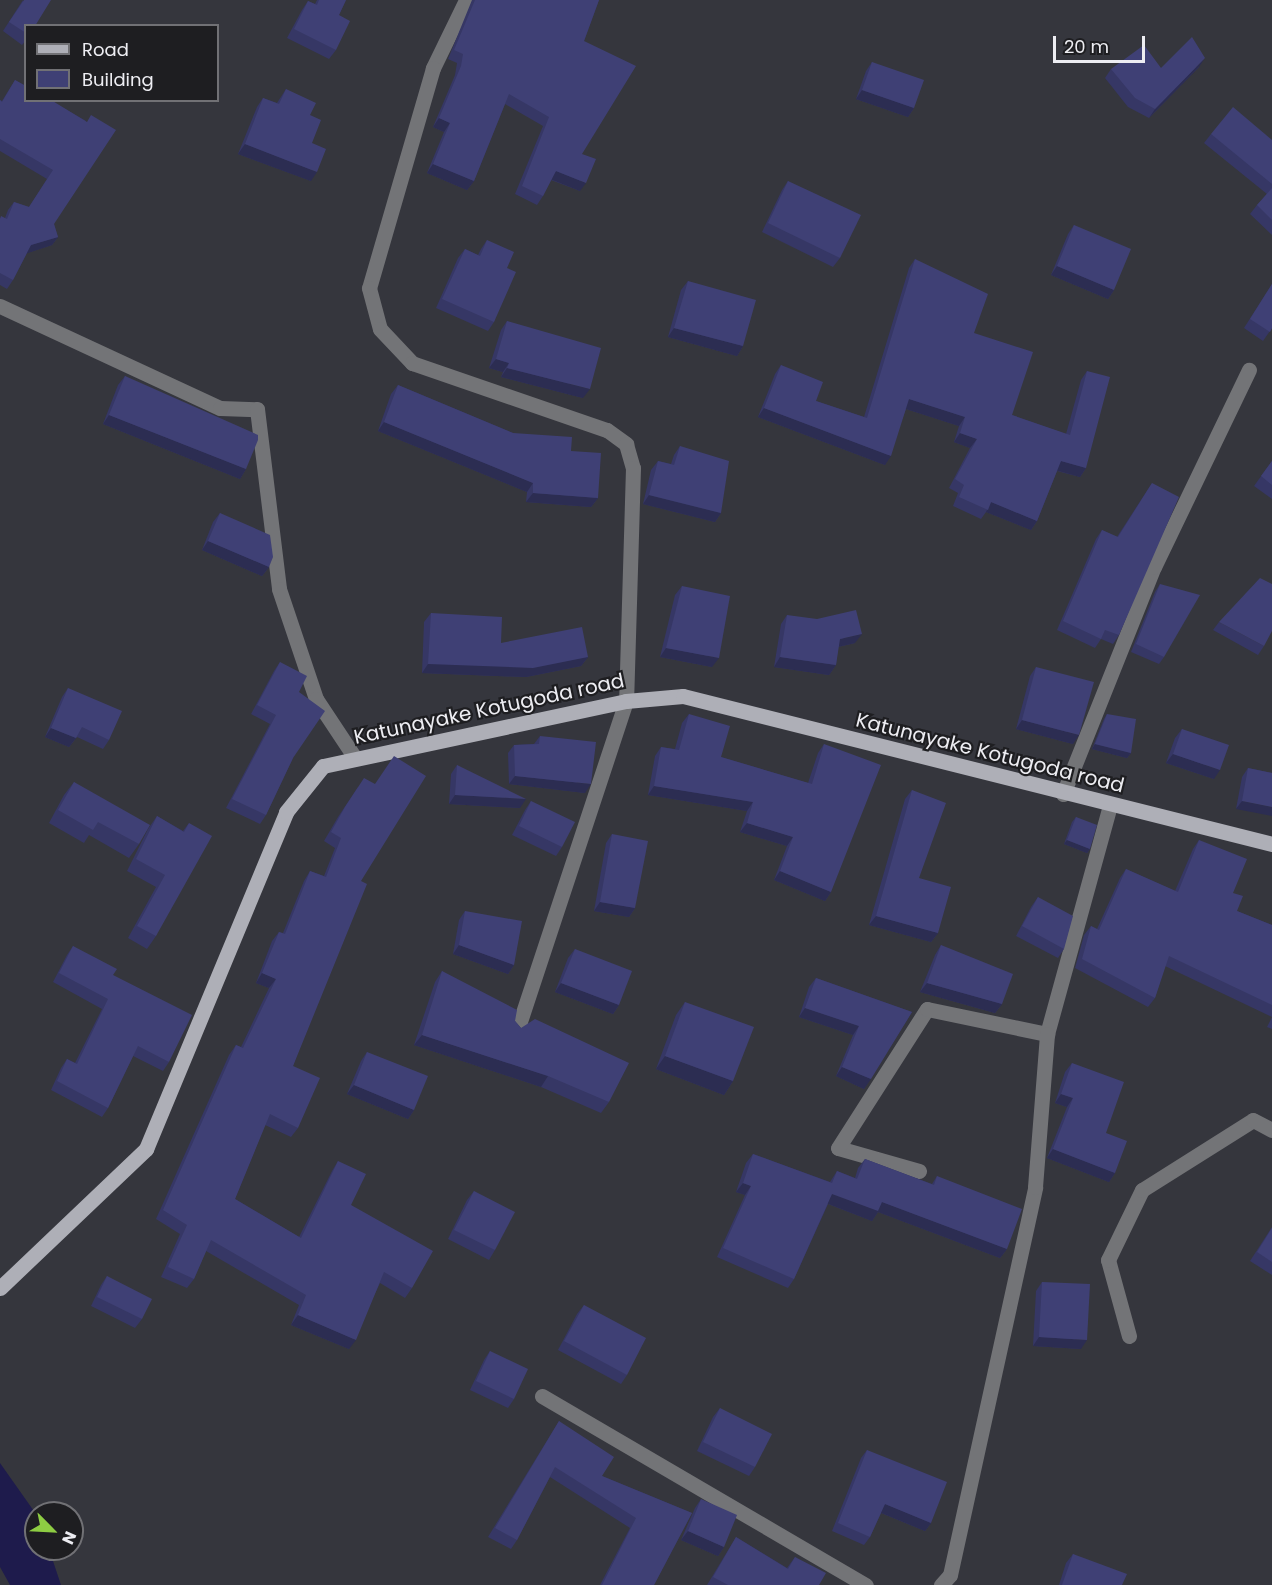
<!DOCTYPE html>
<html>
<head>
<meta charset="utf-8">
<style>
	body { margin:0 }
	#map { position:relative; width:1272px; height:1585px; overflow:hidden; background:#35363d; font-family:Poppins,sans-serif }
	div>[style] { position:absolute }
	.water>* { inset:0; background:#1e1b4c }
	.minor>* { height:15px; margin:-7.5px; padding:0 7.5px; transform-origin:7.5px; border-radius:7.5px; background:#737477 }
	.major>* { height:15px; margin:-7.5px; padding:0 7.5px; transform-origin:7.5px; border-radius:7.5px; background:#aeafb7 }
	.wall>* { inset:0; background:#363765 }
	.shaded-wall>* { inset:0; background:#2c2d52 }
	.building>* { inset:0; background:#3f4075 }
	span { translate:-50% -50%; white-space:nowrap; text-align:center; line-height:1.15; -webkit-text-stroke:4.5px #1e1e21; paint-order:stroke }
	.street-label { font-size:20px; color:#ededf2 }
	.legend { position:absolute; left:24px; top:24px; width:195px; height:78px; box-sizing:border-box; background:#1e1e21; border:2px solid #717175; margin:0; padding:8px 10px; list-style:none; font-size:18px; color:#ededf2 }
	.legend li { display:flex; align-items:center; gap:12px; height:30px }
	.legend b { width:30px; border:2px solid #717175 }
	.north { position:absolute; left:24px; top:1501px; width:60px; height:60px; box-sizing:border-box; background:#1e1e21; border:2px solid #717175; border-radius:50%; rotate:114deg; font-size:16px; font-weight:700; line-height:24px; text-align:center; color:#ededf2 }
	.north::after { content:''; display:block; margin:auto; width:21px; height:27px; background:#8ecd43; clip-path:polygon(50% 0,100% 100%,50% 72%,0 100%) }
	.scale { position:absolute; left:1053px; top:36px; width:92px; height:27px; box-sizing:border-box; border:3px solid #ededf2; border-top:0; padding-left:8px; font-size:18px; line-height:21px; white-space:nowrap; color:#ededf2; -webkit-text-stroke:4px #1e1e21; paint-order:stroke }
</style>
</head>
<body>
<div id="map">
	<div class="water">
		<div style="clip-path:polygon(0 1463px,36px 1514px,36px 1549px,49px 1549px,61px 1585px,10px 1585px,0 1567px)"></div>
	</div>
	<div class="minor">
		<div style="left:466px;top:0;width:76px;rotate:115.9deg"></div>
		<div style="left:433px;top:68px;width:229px;rotate:106.2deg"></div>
		<div style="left:369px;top:288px;width:42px;rotate:75deg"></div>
		<div style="left:380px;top:329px;width:47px;rotate:46.7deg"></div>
		<div style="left:412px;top:363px;width:206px;rotate:19deg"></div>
		<div style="left:607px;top:430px;width:24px;rotate:36deg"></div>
		<div style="left:626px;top:444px;width:25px;rotate:74deg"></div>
		<div style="left:633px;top:468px;width:233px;rotate:91.7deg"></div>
		<div style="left:626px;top:701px;width:347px;rotate:108.3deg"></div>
		<div style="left:0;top:306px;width:242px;rotate:24.9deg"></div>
		<div style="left:220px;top:408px;width:37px;rotate:2deg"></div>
		<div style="left:257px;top:409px;width:181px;rotate:83deg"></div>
		<div style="left:279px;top:589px;width:116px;rotate:71.4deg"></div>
		<div style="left:316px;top:699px;width:71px;rotate:56.5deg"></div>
		<div style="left:1063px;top:794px;width:245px;rotate:-68.2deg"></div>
		<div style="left:1154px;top:567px;width:219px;rotate:-64.3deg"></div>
		<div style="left:919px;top:1171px;width:84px;rotate:-164.1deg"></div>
		<div style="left:838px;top:1148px;width:165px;rotate:-57.4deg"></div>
		<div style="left:927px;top:1009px;width:123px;rotate:11.8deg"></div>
		<div style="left:1047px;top:1034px;width:237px;rotate:-74.6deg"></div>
		<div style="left:1129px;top:1336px;width:79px;rotate:-105.4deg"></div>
		<div style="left:1108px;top:1260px;width:78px;rotate:-64.1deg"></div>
		<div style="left:1142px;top:1190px;width:131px;rotate:-32.2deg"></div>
		<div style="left:1253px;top:1120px;width:21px;rotate:28deg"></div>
		<div style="left:542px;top:1396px;width:375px;rotate:30.3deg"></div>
		<div style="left:941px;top:1585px;width:13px;rotate:-48deg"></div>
		<div style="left:950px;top:1575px;width:397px;rotate:-77.6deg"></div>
		<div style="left:1035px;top:1187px;width:153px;rotate:-85.5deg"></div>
	</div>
	<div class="major">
		<div style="left:0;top:1288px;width:202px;rotate:-43.6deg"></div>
		<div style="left:146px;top:1149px;width:365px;rotate:-67.4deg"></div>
		<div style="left:286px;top:812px;width:59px;rotate:-51.2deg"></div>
		<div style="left:323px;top:766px;width:310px;rotate:-12.1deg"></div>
		<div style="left:626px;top:701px;width:57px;rotate:-5deg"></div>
		<div style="left:683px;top:696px;width:607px;rotate:14.1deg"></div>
	</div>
	<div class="wall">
		<div style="clip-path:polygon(23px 0,26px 26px,26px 40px,22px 45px,3px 31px)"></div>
		<div style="clip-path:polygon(317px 0,346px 0,339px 15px,336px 50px,329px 59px,287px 38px,302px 10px,308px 1px,315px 4px)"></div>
		<div style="clip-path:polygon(472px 0,599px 0,584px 41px,582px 154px,580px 191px,551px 180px,543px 196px,537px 205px,515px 194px,543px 126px,505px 104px,474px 181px,467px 190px,427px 173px,444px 132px,433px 127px,455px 75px,457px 63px,448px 59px)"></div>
		<div style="clip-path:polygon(872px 62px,914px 108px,908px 117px,856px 99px,866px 71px)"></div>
		<div style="clip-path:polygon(1199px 67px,1149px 118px,1128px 107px,1105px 78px,1111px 69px)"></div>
		<div style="clip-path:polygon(15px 80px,86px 121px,54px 224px,58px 237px,52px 245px,27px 253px,13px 280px,7px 289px,0 285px,0 218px,5px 218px,8px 210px,14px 202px,29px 207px,47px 179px,0 151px,0 100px,2px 101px)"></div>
		<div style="clip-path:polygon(286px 89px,310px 115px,312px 143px,311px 181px,238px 154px,257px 107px,263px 98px,277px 103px)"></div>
		<div style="clip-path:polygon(1211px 134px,1272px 140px,1272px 235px,1250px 214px,1257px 205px,1267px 194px,1204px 143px)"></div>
		<div style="clip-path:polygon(788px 181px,840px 258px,833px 267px,762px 232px,782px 190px)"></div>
		<div style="clip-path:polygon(1074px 225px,1114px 290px,1108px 299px,1051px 275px,1068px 234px)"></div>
		<div style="clip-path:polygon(487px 240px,507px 268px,494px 322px,488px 331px,436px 308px,458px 258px,465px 249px,478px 255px,481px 249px)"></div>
		<div style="clip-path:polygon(915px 259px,974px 333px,1012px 415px,1066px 434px,1081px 380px,1087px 371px,1086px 468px,1080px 477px,1057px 471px,1037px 521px,1031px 530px,986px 512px,981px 519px,953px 506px,958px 493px,949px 488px,970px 448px,954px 442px,959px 426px,906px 409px,885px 465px,758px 417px,775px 374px,781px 365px,816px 401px,864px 417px,909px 268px)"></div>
		<div style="clip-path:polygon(688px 281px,743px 346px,737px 356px,668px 337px,681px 290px)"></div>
		<div style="clip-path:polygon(1272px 284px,1272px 328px,1263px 341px,1244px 328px)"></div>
		<div style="clip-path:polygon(507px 321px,583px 398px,501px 377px,503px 372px,489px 368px,501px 330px)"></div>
		<div style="clip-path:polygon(125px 376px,246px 469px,240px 479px,103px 424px,118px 385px)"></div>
		<div style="clip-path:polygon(398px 385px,513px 433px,571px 451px,598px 498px,591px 507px,526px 502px,527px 492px,378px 431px,391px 394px)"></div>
		<div style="clip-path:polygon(680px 446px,721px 513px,715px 522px,643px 504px,651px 470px,658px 461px,671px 464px,674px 455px)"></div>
		<div style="clip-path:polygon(1272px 461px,1272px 499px,1254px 486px)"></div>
		<div style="clip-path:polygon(1152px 483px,1119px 635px,1113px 644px,1101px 639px,1095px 648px,1057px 630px,1096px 539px,1102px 530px,1117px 537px)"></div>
		<div style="clip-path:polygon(220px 513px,269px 567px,262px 576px,202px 550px,213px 522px)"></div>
		<div style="clip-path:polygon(1160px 584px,1164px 657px,1159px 664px,1131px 652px,1155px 592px)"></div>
		<div style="clip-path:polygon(682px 586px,712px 667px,660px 657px,675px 595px)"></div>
		<div style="clip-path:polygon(431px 613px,501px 643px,588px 657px,581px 666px,526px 677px,422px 673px,424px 622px)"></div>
		<div style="clip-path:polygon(787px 615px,855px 643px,838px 647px,836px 665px,829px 675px,774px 667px,781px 624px)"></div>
		<div style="clip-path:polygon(1219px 622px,1264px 646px,1258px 655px,1213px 630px)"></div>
		<div style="clip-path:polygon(280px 662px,299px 692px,293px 758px,266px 815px,260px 824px,226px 808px,270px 724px,251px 714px,274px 671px)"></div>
		<div style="clip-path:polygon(1036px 667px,1073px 744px,1016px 729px,1030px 676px)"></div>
		<div style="clip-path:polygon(68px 688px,109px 740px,103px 749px,77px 737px,69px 747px,45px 737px,62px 697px)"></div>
		<div style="clip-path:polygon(689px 714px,721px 757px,808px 783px,818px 753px,824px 744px,831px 892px,825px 901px,774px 880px,787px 846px,740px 832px,747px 811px,648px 795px,655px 756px,661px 747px,675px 749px,682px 723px)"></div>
		<div style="clip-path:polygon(1107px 714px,1131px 753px,1127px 758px,1092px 749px,1104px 719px)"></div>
		<div style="clip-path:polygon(1182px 729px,1214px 779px,1166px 763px,1175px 738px)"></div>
		<div style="clip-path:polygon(540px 736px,585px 793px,509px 784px,508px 753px,514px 745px,534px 744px)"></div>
		<div style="clip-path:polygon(457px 765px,520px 808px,449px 804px,451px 774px)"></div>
		<div style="clip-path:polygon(1248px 768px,1272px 773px,1236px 809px,1242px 777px)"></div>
		<div style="clip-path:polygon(74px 782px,139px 844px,129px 858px,89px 835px,84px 843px,49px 823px,64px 795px)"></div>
		<div style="clip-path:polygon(358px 787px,361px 881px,293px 1066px,298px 1128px,291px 1137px,265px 1125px,235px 1199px,299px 1237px,332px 1171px,338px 1161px,351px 1205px,412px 1288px,405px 1298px,380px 1283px,349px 1349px,291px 1325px,299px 1305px,206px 1251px,194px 1279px,187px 1288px,161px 1277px,180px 1234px,156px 1219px,229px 1055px,236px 1045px,241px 1047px,269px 988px,256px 983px,272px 941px,279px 932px,283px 933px,304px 881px,310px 871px,324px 876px,335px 848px,324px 841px,338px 817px)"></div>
		<div style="clip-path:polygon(912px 790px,919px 878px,938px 933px,931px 942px,869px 925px,905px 799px)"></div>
		<div style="clip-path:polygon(531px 801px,562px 847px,556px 856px,512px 835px,525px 810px)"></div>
		<div style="clip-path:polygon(157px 816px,183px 831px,189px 823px,156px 936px,147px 949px,128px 938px,156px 887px,127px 871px,148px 829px)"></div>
		<div style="clip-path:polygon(1076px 817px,1090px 849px,1087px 853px,1064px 844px,1072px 822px)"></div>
		<div style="clip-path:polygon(612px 834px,635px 908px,629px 917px,594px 911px,606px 843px)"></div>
		<div style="clip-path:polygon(1199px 840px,1233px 893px,1237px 911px,1272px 925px,1272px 1029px,1267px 1027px,1272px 1017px,1165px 966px,1155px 998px,1148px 1007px,1075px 968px,1084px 935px,1091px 926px,1097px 929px,1120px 878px,1126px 869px,1175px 891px,1193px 849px)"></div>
		<div style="clip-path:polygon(1038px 897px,1064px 949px,1058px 958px,1016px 936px,1031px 907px)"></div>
		<div style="clip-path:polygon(465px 911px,514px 965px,508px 974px,453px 954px,459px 920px)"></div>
		<div style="clip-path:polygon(941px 945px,1002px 1004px,995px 1013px,920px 992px,935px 955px)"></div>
		<div style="clip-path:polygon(73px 946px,113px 975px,169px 1062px,163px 1071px,133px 1056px,108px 1108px,102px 1117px,51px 1090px,61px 1068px,67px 1059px,75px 1063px,102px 1009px,53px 982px,67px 955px)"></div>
		<div style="clip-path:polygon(575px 949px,619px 1005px,613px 1014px,555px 992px,568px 958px)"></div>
		<div style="clip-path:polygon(442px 971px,515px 1021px,521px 1028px,609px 1102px,601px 1113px,541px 1087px,414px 1045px,435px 982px)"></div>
		<div style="clip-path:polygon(816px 978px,912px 1012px,864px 1089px,836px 1076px,853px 1035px,799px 1017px,809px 987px)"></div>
		<div style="clip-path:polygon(685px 1002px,733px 1081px,724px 1095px,656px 1069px,676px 1015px)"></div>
		<div style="clip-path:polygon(367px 1052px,414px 1110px,408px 1119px,347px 1094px,361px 1061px)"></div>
		<div style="clip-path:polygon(1072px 1063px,1115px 1173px,1109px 1182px,1047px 1158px,1067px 1107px,1055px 1103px,1065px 1072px)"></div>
		<div style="clip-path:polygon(753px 1154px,830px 1182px,837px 1171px,855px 1178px,858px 1168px,865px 1159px,932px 1184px,937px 1176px,1007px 1249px,1000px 1258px,878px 1212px,872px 1221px,828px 1204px,794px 1279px,788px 1288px,717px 1257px,745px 1195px,736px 1192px,746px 1163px)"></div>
		<div style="clip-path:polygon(474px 1191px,495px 1250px,489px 1260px,448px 1239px,467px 1200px)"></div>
		<div style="clip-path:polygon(1272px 1227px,1272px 1275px,1250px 1261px)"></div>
		<div style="clip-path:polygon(107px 1276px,142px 1319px,135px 1328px,91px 1306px,101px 1285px)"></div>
		<div style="clip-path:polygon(1042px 1282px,1081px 1349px,1033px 1346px,1036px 1291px)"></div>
		<div style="clip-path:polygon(584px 1305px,627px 1375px,621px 1384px,558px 1350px,577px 1314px)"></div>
		<div style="clip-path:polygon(490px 1351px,514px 1399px,508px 1408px,470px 1390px,484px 1360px)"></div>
		<div style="clip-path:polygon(720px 1408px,755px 1467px,749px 1476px,697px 1451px,713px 1417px)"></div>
		<div style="clip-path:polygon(559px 1421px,602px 1476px,692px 1513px,654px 1585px,600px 1585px,630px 1528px,550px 1477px,517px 1540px,511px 1549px,488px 1537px)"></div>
		<div style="clip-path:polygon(867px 1450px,931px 1523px,925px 1531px,881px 1513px,870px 1537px,864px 1545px,832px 1531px,861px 1458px)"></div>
		<div style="clip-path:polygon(701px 1499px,724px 1547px,718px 1556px,681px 1540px,695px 1508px)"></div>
		<div style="clip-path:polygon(736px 1537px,787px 1568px,795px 1557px,819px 1585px,707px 1585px)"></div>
		<div style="clip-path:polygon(1073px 1554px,1122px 1585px,1059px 1585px,1066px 1563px)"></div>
	</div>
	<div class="shaded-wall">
		<div style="clip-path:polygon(1205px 58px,1199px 67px,1149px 118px,1155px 109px)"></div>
		<div style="clip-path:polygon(862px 90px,914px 108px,908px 117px,856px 99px)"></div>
		<div style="clip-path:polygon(439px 118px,450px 123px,444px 132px,433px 127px)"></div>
		<div style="clip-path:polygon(245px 144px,317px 172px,311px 181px,238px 154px)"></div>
		<div style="clip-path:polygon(433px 164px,474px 181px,467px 190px,427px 173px)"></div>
		<div style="clip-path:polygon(556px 171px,586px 183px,580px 191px,550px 179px)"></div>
		<div style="clip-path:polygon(58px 237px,52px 245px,25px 254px,31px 245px)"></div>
		<div style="clip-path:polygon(1057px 266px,1114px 290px,1108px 299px,1051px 275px)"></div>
		<div style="clip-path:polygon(674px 328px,743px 346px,737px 356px,668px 337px)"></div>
		<div style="clip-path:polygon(496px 359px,509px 363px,503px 372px,489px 368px)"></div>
		<div style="clip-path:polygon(507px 368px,590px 389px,583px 398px,501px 377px)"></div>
		<div style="clip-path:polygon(909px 399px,965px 417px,959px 426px,903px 408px)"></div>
		<div style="clip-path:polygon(764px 408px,891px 456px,885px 465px,758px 417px)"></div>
		<div style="clip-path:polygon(109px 415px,246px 469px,240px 479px,103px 424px)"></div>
		<div style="clip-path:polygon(384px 422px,533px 483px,527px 492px,378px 431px)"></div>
		<div style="clip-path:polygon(960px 433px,977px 439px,970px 448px,954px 442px)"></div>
		<div style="clip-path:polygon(1061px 461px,1086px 468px,1080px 477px,1055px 470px)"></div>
		<div style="clip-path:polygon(533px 493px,598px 498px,591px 507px,526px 502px)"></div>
		<div style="clip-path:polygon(649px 495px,721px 513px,715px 522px,643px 504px)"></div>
		<div style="clip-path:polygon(991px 502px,1037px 521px,1031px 530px,986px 512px)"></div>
		<div style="clip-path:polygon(208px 541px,269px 567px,262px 576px,202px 550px)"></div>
		<div style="clip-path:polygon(862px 634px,855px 643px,833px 648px,840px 639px)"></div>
		<div style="clip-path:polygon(666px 648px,719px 658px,712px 667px,660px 657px)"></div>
		<div style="clip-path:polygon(588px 657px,581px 666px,526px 677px,422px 673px,428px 664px)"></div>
		<div style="clip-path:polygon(780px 657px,836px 665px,829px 675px,774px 667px)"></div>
		<div style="clip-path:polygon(1022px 720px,1079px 735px,1073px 744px,1016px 729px)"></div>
		<div style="clip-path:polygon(51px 728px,76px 738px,69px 747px,45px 737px)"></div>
		<div style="clip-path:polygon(1095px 744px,1131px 753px,1127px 758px,1092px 749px)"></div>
		<div style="clip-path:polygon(1173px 754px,1220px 770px,1214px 779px,1166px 763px)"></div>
		<div style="clip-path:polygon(515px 776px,591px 784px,585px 793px,509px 784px)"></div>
		<div style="clip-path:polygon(654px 786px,753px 802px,747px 811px,648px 795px)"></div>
		<div style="clip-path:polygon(455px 795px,526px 799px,520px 808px,449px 804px)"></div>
		<div style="clip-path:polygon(1242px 801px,1272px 807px,1272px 816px,1236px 809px)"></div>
		<div style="clip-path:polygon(747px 823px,793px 837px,787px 846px,740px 832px)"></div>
		<div style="clip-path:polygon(1067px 840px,1090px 849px,1087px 853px,1064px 844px)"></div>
		<div style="clip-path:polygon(780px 871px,831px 892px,825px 901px,774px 880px)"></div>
		<div style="clip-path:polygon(600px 902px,635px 908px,629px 917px,594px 911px)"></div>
		<div style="clip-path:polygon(876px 916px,938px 933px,931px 942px,869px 925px)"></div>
		<div style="clip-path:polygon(459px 945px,514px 965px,508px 974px,453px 954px)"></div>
		<div style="clip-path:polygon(262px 973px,276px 979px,269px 988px,256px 983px)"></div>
		<div style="clip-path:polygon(561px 983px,619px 1005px,613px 1014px,555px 992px)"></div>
		<div style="clip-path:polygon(927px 983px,1002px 1004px,995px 1013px,920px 992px)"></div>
		<div style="clip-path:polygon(805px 1008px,859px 1026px,853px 1035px,799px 1017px)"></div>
		<div style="clip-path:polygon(422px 1035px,548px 1076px,541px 1087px,414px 1045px)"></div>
		<div style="clip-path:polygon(665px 1056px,733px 1081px,724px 1095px,656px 1069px)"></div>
		<div style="clip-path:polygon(842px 1067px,871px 1079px,864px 1089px,836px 1076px)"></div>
		<div style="clip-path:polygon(354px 1085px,414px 1110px,408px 1119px,347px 1094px)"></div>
		<div style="clip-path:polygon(1061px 1094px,1073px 1098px,1067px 1107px,1055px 1103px)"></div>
		<div style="clip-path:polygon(1053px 1149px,1115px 1173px,1109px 1182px,1047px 1158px)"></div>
		<div style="clip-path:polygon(743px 1183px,751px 1186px,745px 1195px,736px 1192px)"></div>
		<div style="clip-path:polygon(832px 1194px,882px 1202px,1007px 1249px,1000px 1258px,878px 1212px,872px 1221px,826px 1203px)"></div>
		<div style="clip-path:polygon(298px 1315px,356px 1340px,349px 1349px,291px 1325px)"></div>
		<div style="clip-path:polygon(1039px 1337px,1087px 1340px,1081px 1349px,1033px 1346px)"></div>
		<div style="clip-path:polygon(885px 1504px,931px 1523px,925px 1531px,879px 1512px)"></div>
		<div style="clip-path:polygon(688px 1531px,724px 1547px,718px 1556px,681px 1540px)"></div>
	</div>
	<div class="building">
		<div style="clip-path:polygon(24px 0,51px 0,35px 26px,26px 26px,26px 33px,9px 22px)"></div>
		<div style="clip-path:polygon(319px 0,346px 0,339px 15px,350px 21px,336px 50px,294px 29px,308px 1px,317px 5px)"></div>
		<div style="clip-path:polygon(475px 0,599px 0,584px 41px,636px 66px,582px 154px,596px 159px,586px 183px,556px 171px,543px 196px,522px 186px,549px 117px,509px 94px,474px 181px,433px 164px,450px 123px,439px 118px,461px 66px,463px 54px,454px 50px)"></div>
		<div style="clip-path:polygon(1192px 37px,1205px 58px,1155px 109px,1135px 98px,1111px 69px,1144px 45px,1161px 68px)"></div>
		<div style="clip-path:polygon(872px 62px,924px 80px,914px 108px,862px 90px)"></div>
		<div style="clip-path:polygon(15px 80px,26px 86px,26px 100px,51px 100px,87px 122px,91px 115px,116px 130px,54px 224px,58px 237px,31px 245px,13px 280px,0 273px,0 219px,1px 216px,7px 219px,14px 202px,29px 207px,53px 170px,0 139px,0 100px,2px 102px)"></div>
		<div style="clip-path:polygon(286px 89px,316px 103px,310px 115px,321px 120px,312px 143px,326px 149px,317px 172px,245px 144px,263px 98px,279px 104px)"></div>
		<div style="clip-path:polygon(1233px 107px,1272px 140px,1272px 184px,1211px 134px)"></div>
		<div style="clip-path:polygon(788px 181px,861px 215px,840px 258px,768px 223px)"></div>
		<div style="clip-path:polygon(1272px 188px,1272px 220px,1257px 205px)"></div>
		<div style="clip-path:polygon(1074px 225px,1131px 249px,1114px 290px,1057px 266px)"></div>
		<div style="clip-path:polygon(487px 240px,514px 252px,507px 268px,516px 272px,494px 322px,442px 299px,465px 249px,480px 256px)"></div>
		<div style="clip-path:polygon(915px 259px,988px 294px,974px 333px,1033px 352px,1012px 415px,1070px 435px,1087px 371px,1110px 377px,1086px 468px,1061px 461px,1037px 521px,991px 502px,988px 510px,959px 497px,964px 485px,955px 479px,977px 439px,960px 433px,965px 417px,909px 399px,891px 456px,764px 408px,781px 365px,823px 382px,816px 401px,867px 418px)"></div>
		<div style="clip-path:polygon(688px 281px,756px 300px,743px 346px,674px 328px)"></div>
		<div style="clip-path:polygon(1272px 284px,1272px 328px,1270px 332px,1250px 319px)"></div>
		<div style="clip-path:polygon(507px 321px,601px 348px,590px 389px,507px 368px,509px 363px,496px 359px)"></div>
		<div style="clip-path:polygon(125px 376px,258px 435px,258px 440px,246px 469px,109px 415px)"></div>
		<div style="clip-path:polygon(398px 385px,513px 433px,572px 437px,571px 451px,601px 453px,598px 498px,533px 493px,533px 483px,384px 422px)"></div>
		<div style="clip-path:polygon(680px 446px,729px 461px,721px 513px,649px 495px,658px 461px,674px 465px)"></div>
		<div style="clip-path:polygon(1272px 461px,1272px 485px,1261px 476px)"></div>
		<div style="clip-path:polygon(1152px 483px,1179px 497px,1119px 635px,1105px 630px,1101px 639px,1063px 621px,1102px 530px,1118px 537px)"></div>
		<div style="clip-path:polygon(220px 513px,270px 535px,273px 557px,269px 567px,208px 541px)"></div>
		<div style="clip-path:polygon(1260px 578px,1272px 584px,1272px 631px,1264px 646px,1219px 622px)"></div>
		<div style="clip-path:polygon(1160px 584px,1200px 595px,1164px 657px,1136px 644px)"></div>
		<div style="clip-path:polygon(682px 586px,730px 596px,719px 658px,666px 648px)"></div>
		<div style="clip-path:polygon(856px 610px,862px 634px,840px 639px,836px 665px,780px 657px,787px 615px,817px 619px)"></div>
		<div style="clip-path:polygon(431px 613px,502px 617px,501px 643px,582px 627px,588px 657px,533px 668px,428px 664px)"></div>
		<div style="clip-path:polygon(280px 662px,307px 676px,299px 692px,325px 711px,293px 758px,266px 815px,232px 799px,276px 715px,257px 705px)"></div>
		<div style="clip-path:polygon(1036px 667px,1094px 682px,1079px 735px,1022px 720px)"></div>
		<div style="clip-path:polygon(68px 688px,122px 711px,109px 740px,82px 727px,76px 738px,51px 728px)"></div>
		<div style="clip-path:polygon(689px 714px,730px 726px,721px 757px,812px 784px,824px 744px,881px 765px,831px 892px,780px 871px,793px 837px,747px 823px,753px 802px,654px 786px,661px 747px,679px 750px)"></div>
		<div style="clip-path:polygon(1107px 714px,1136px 719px,1131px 753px,1095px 744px)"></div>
		<div style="clip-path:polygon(1182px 729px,1229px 745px,1220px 770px,1173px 754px)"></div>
		<div style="clip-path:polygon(540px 736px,596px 742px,591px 784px,515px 776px,514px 745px,539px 744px)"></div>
		<div style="clip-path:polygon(394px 756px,426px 776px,361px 881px,367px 884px,293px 1066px,320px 1078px,298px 1128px,270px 1114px,235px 1199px,301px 1238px,338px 1161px,366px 1174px,351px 1205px,433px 1251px,412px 1288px,384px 1272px,356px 1340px,298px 1315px,306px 1295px,211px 1240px,194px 1279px,168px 1267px,187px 1225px,163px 1210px,236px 1045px,243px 1048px,276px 979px,262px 973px,279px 932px,285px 934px,310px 871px,326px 877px,341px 838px,331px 832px,345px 807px,364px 778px,375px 784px)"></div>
		<div style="clip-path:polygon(457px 765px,526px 799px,455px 795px)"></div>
		<div style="clip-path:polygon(1248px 768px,1272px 773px,1272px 807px,1242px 801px)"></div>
		<div style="clip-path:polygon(74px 782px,150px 825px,139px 844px,98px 822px,93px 830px,58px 810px)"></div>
		<div style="clip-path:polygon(912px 790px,946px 803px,919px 878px,951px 887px,938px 933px,876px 916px)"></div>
		<div style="clip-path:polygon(531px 801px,575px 822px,562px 847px,519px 826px)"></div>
		<div style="clip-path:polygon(157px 816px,184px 832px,189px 823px,212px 836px,156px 936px,137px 926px,165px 875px,136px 859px)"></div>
		<div style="clip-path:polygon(1076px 817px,1097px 825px,1090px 849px,1067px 840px)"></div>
		<div style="clip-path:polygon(612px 834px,648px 841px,635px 908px,600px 902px)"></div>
		<div style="clip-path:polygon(1199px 840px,1247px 859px,1233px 893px,1243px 896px,1237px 911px,1272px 925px,1272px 1005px,1169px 956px,1155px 998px,1082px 959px,1091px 926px,1099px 930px,1126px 869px,1178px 892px)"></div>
		<div style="clip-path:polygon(1038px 897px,1073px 916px,1064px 949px,1022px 926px)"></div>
		<div style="clip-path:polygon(465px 911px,522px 921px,514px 965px,459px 945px)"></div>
		<div style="clip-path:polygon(941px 945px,1013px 974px,1002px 1004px,927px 983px)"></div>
		<div style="clip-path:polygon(73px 946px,117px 969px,113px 975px,192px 1015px,169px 1062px,138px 1046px,108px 1108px,57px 1081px,67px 1059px,77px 1064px,108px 999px,59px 973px)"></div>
		<div style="clip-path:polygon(575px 949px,632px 971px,619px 1005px,561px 983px)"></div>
		<div style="clip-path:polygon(442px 971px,517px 1010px,515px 1021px,521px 1028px,535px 1019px,629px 1063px,609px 1102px,548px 1076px,422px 1035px)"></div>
		<div style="clip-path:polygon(816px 978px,912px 1012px,871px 1079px,842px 1067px,859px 1026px,805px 1008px)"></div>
		<div style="clip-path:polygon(685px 1002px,754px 1027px,733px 1081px,665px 1056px)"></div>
		<div style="clip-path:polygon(367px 1052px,428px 1076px,414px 1110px,354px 1085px)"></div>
		<div style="clip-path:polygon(1072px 1063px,1124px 1082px,1106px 1133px,1127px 1141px,1115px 1173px,1053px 1149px,1073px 1098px,1061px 1094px)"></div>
		<div style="clip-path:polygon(753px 1154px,832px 1183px,837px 1171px,857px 1179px,865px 1159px,934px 1185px,937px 1176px,1022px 1209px,1007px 1249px,882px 1202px,878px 1211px,832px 1194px,794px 1279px,723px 1248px,751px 1186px,743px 1183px)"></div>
		<div style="clip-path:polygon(474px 1191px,515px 1212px,495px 1250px,454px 1230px)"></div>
		<div style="clip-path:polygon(1272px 1228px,1272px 1262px,1257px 1252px)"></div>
		<div style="clip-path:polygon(107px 1276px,152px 1299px,142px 1319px,97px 1297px)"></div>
		<div style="clip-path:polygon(1042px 1282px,1090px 1284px,1087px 1340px,1039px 1337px)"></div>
		<div style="clip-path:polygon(584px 1305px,646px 1338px,627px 1375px,564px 1341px)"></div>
		<div style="clip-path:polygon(490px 1351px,528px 1369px,514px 1399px,476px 1381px)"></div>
		<div style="clip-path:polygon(720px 1408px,772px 1434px,755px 1467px,703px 1442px)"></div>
		<div style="clip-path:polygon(559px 1421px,614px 1457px,602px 1476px,692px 1513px,654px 1585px,602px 1585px,636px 1518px,555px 1467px,517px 1540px,495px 1528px)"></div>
		<div style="clip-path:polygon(867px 1450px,947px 1482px,931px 1523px,885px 1504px,870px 1537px,838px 1523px)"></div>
		<div style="clip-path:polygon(701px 1499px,737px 1515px,724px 1547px,688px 1531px)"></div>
		<div style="clip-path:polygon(736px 1537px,788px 1569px,795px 1557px,826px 1573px,819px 1585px,728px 1585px,713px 1577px)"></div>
		<div style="clip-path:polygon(1073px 1554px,1127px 1574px,1122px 1585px,1062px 1585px)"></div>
	</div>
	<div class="street-label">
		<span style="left:489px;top:709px;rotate:-12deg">Katunayake Kotugoda road</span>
		<span style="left:990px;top:753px;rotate:14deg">Katunayake Kotugoda road</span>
	</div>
	<ul class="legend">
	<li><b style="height:8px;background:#aeafb7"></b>Road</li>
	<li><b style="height:16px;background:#3f4075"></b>Building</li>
	</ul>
	<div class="north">N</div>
	<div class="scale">20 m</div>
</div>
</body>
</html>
